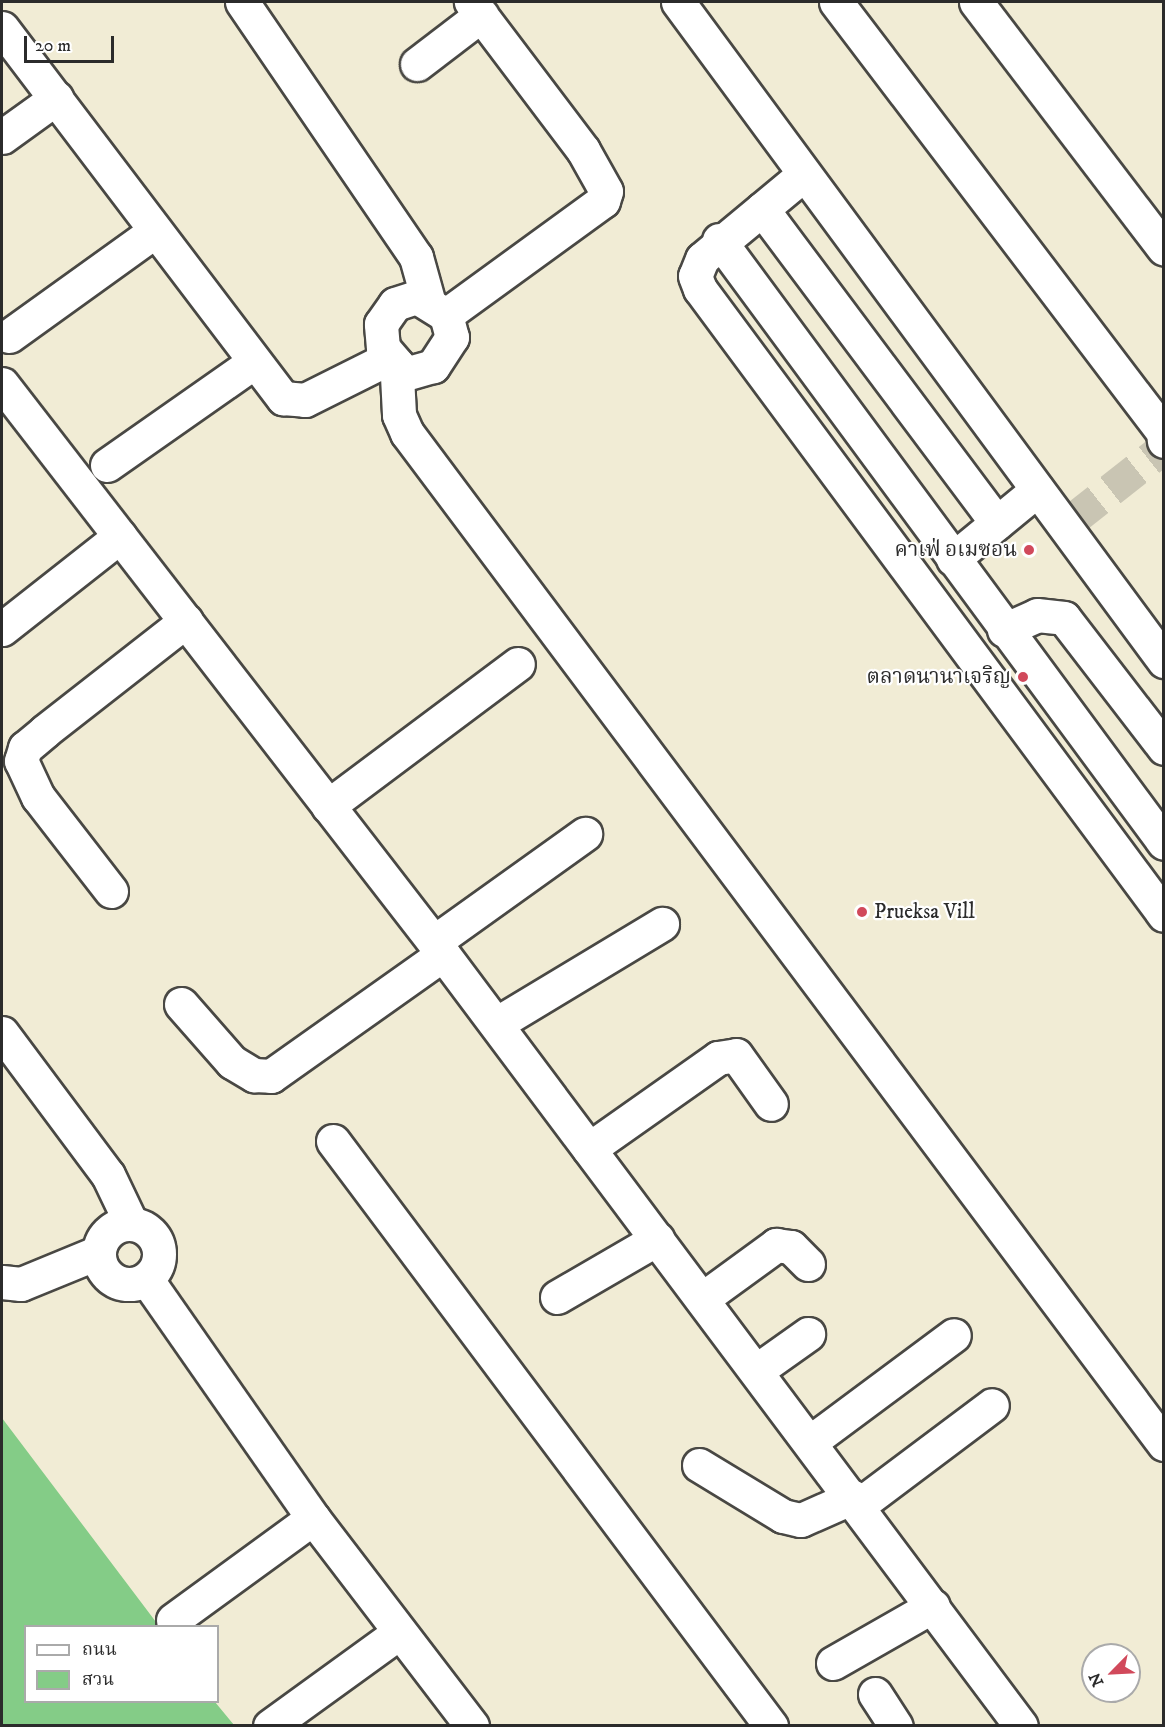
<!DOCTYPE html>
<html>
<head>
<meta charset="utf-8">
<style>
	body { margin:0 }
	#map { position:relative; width:1165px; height:1727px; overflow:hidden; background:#f1ecd5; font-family:"IM FELL DW Pica","Noto Serif Thai",serif }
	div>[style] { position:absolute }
	.green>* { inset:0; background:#84cc87 }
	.minor-tunnel>* { height:33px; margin-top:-16.5px; transform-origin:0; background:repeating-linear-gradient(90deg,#c9c5b3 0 33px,transparent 0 49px) }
	.roads { filter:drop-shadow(2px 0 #494844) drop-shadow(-2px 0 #494844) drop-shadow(0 2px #494844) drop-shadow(0 -2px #494844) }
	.minor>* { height:33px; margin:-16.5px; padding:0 16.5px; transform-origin:16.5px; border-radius:16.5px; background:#fff }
	.minor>.ring { margin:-16.5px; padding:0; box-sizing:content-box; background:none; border:33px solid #fff; border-radius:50% }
	.dots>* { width:16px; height:16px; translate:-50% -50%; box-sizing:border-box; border:3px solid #fff; border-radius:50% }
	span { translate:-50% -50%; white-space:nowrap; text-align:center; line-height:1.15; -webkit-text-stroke:4.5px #fff; paint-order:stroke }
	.poi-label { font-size:21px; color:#2b2b2b }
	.right { translate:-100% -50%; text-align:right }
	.left { translate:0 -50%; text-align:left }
	.frame { position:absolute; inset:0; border:3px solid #2b2b2b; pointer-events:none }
	.legend { position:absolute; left:24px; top:1625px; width:195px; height:78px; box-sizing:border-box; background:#fff; border:2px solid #aaa; margin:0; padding:8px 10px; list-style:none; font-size:18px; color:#2b2b2b }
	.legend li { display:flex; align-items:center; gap:12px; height:30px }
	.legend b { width:30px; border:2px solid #aaa }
	.north { position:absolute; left:1081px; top:1643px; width:60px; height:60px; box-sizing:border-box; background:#fff; border:2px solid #aaa; border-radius:50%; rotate:246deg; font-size:16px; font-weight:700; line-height:24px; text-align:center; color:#2b2b2b }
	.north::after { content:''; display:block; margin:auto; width:21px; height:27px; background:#d1495b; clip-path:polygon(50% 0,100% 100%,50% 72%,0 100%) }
	.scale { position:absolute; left:24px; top:36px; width:90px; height:27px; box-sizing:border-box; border:3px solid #2b2b2b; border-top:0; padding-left:8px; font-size:18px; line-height:21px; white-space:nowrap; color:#2b2b2b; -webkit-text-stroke:4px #fff; paint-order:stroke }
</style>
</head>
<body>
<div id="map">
	<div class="green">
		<div style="clip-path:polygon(2px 1418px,159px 1626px,26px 1626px,26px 1702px,215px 1702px,234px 1725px,2px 1725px)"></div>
	</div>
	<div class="minor-tunnel">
		<div style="left:1072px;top:520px;width:113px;rotate:-38.2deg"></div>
	</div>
	<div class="roads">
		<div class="minor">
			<div style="left:242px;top:2px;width:309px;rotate:55.7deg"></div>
			<div style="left:416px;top:257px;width:45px;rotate:74.4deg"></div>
			<div style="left:678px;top:2px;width:819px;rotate:53.59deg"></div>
			<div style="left:836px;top:2px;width:540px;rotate:52.75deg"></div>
			<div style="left:1163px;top:432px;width:9px;rotate:84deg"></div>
			<div style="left:976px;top:2px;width:310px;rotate:52.7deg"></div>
			<div style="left:2px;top:28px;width:465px;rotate:52.8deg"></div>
			<div style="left:283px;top:398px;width:22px;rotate:5deg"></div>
			<div style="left:305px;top:400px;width:94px;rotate:-26.6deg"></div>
			<div style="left:417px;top:64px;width:81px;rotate:-37.4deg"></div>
			<div style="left:2px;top:137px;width:67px;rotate:-35.8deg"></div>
			<div style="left:803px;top:175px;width:131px;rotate:140.3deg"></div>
			<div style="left:702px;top:259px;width:18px;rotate:112deg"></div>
			<div style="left:695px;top:276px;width:14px;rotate:69deg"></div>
			<div style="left:700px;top:289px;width:779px;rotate:53.45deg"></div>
			<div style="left:762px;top:209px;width:392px;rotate:53.2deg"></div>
			<div style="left:719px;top:240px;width:749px;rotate:53.57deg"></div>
			<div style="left:417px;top:297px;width:34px;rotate:32deg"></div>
			<div style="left:446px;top:315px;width:23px;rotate:75deg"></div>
			<div style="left:452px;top:337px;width:35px;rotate:123deg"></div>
			<div style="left:433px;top:366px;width:37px;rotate:164deg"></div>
			<div style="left:397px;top:376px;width:11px;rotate:-85deg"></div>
			<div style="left:398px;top:365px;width:23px;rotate:-131deg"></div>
			<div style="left:383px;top:348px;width:24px;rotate:-95deg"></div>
			<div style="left:381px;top:324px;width:24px;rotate:-55deg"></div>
			<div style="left:395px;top:304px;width:23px;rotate:-18deg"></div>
			<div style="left:446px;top:315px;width:194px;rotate:-36deg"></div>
			<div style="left:603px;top:201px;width:10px;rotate:-73deg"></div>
			<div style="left:606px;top:191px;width:47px;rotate:-119.3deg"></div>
			<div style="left:583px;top:150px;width:186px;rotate:-127.1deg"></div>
			<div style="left:9px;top:336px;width:180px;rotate:-35.7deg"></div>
			<div style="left:397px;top:376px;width:39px;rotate:87deg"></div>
			<div style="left:399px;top:415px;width:20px;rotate:66deg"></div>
			<div style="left:407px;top:433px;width:1263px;rotate:53.18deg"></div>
			<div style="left:2px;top:384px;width:721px;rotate:52.27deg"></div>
			<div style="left:443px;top:954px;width:964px;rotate:53.18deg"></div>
			<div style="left:107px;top:465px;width:179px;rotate:-35deg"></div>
			<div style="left:953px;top:559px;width:109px;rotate:-39.4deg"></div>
			<div style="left:2px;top:629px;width:150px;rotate:-38.2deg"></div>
			<div style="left:1004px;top:630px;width:36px;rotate:-24deg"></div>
			<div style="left:1037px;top:615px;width:27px;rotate:6deg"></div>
			<div style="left:1064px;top:618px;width:164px;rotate:52.4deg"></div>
			<div style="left:328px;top:806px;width:237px;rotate:-36.8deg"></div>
			<div style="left:111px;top:891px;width:119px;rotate:-127.8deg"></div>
			<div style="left:38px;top:797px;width:40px;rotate:-115deg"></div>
			<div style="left:21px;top:761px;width:14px;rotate:-73deg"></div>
			<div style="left:25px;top:748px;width:26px;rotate:-40deg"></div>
			<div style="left:45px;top:731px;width:179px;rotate:-38deg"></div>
			<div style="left:434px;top:942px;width:186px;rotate:-35.6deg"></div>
			<div style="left:181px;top:1004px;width:77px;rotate:48.7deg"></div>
			<div style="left:232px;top:1062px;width:26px;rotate:31deg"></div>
			<div style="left:254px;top:1075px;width:17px;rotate:3deg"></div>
			<div style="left:271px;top:1076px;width:211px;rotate:-35.3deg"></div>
			<div style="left:496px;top:1024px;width:194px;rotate:-31.1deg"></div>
			<div style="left:2px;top:1033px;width:177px;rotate:53.3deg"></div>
			<div style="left:108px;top:1175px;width:53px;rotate:64.4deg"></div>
			<div style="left:333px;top:1141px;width:731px;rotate:53.18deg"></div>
			<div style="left:589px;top:1149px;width:158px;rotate:-35.2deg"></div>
			<div style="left:718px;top:1058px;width:18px;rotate:-9deg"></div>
			<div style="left:736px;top:1055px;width:60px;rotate:54.5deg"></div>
			<div class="ring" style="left:99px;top:1224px;width:27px;height:27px"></div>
			<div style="left:147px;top:1280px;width:290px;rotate:55.1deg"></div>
			<div style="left:313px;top:1518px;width:262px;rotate:52.6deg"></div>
			<div style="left:2px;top:1282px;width:19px;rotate:6deg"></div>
			<div style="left:21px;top:1284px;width:84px;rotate:-22.3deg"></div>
			<div style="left:557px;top:1297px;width:116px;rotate:-30.1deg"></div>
			<div style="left:702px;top:1299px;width:92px;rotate:-36.1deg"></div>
			<div style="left:776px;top:1245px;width:15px;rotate:8deg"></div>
			<div style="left:791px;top:1247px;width:24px;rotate:45deg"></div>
			<div style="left:756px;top:1371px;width:64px;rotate:-35.4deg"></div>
			<div style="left:810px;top:1442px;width:179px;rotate:-36.6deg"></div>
			<div style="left:699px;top:1465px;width:98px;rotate:31.3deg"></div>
			<div style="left:783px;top:1516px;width:18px;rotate:13deg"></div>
			<div style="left:801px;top:1520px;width:57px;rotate:-23.9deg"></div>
			<div style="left:859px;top:1505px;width:166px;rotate:-36.9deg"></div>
			<div style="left:173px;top:1620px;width:173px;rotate:-36.1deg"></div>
			<div style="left:833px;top:1663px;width:115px;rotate:-29.7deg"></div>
			<div style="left:875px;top:1694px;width:38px;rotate:57deg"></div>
			<div style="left:270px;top:1726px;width:160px;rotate:-35.9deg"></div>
		</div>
	</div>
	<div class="dots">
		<div style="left:1029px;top:550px;background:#d1495b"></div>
		<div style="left:1023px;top:677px;background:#d1495b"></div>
		<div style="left:862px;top:912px;background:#d1495b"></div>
	</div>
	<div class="poi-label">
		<span class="right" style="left:1017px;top:550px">คาเฟ่ อเมซอน</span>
		<span class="right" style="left:1011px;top:677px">ตลาดนานาเจริญ</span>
		<span class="left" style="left:874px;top:912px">Prueksa Vill</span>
	</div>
	<div class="frame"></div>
	<ul class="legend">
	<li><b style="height:8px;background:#fff"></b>ถนน</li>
	<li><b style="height:16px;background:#84cc87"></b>สวน</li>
	</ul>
	<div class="north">N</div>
	<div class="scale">20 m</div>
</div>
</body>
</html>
